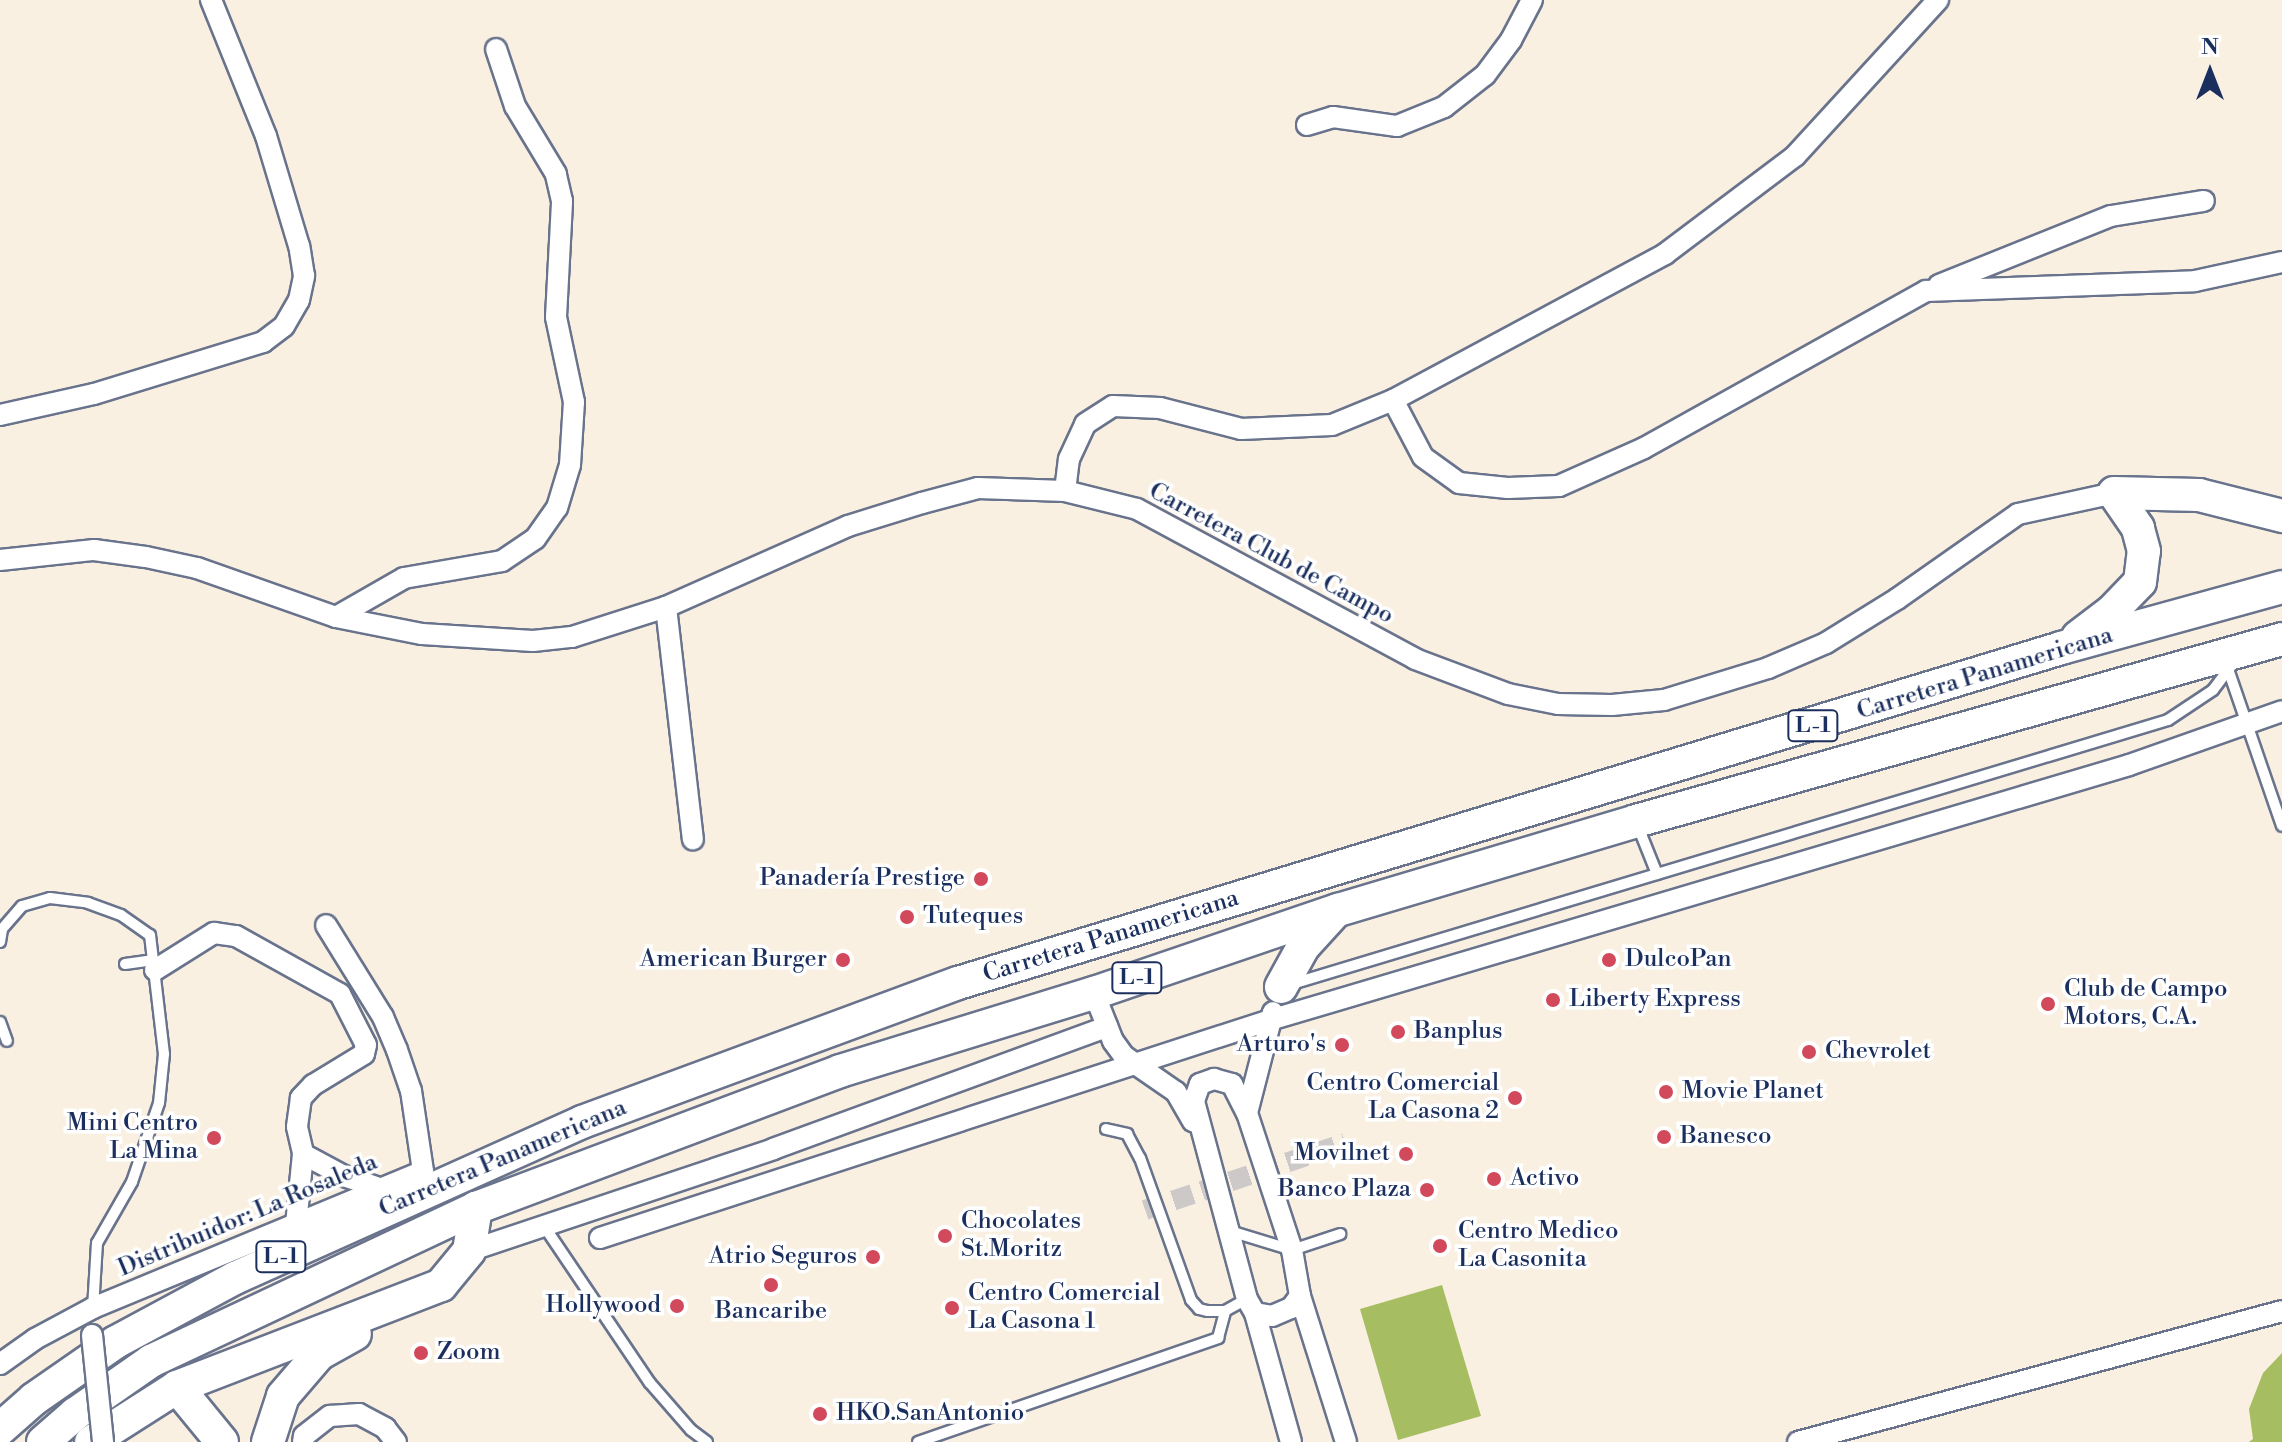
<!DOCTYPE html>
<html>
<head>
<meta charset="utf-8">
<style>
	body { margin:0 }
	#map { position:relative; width:2282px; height:1442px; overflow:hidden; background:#f9f0e2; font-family:"Libre Bodoni",serif }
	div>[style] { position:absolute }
	.green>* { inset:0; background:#a7bd62 }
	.street-tunnel>* { height:20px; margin-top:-10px; transform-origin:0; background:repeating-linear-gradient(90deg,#cdc9c8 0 20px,transparent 0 30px) }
	.roads { filter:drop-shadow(2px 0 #69738c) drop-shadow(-2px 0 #69738c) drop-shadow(0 2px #69738c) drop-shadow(0 -2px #69738c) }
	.lane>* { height:10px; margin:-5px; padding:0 5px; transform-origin:5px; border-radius:5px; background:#fff }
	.street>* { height:20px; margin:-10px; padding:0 10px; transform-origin:10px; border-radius:10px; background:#fff }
	.primary>* { height:32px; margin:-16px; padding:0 16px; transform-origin:16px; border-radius:16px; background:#fff }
	.bridges { filter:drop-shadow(2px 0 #69738c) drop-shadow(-2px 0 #69738c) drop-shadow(0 2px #69738c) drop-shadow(0 -2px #69738c) }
	.street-bridge>* { height:20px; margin:-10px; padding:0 10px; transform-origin:10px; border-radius:10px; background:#fff }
	.dots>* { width:22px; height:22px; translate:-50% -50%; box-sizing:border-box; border:4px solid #fff; border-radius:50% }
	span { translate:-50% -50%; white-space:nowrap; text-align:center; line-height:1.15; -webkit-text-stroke:7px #fff; paint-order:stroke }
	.shield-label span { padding:2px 6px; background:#fff; border:2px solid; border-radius:6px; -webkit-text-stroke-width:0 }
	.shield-label { font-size:22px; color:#1b2f5e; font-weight:700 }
	.street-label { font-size:24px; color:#1b2f5e }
	.poi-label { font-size:24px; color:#1b2f5e }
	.right { translate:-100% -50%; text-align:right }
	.left { translate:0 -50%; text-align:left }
	.north { position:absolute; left:2170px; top:32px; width:80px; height:80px; -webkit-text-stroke:6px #fff; paint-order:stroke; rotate:0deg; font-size:22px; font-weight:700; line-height:32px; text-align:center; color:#1b2f5e }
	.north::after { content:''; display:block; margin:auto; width:28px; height:36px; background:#1b2f5e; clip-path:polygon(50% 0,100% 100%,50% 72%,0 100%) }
</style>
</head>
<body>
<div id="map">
	<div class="green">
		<div style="clip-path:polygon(1442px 1285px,1481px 1416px,1398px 1440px,1360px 1309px)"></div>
		<div style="clip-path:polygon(2282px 1353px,2282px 1442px,2249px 1442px,2253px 1439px,2249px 1409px,2263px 1373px)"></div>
	</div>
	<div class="street-tunnel">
		<div style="left:1145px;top:1210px;width:211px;rotate:-18.5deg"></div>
	</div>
	<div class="roads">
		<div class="lane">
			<div style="left:2227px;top:666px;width:169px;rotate:71deg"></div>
			<div style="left:1637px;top:824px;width:54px;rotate:68.2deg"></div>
			<div style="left:0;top:942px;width:13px;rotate:-81deg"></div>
			<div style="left:2px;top:929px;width:30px;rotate:-49deg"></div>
			<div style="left:22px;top:906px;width:29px;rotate:-16deg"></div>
			<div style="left:50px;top:898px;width:38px;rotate:7deg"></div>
			<div style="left:88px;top:903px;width:35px;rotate:20deg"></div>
			<div style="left:121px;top:915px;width:35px;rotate:35deg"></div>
			<div style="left:150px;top:935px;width:120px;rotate:83.3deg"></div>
			<div style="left:164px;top:1054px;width:49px;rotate:95.8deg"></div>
			<div style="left:159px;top:1103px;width:83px;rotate:108.9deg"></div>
			<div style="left:132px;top:1182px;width:70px;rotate:119.8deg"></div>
			<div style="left:97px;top:1243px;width:65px;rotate:93.5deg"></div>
			<div style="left:125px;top:964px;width:29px;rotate:-8deg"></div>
			<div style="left:1292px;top:984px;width:915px;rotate:-16.77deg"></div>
			<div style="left:2168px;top:720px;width:54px;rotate:-33.7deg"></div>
			<div style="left:2213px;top:690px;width:35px;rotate:-53deg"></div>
			<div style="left:0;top:1022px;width:20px;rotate:70deg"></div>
			<div style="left:1106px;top:1129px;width:22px;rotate:13deg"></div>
			<div style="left:1127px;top:1134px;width:27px;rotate:62deg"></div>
			<div style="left:1140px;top:1158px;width:151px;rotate:70.2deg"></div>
			<div style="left:1191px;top:1300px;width:12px;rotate:48deg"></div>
			<div style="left:1199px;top:1309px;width:9px;rotate:13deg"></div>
			<div style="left:1208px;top:1311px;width:17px"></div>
			<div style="left:1225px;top:1311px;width:25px;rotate:-29deg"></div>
			<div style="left:544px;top:1226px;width:189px;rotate:56deg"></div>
			<div style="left:650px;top:1383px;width:62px;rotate:48.9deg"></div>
			<div style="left:691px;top:1430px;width:20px;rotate:37deg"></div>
			<div style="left:1230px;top:1231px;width:65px;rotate:17deg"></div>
			<div style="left:1292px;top:1250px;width:51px;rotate:-18.4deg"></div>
			<div style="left:918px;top:1442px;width:318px;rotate:-19.1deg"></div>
			<div style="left:1218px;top:1338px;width:28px;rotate:-75deg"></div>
		</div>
		<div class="street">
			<div style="left:1307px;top:125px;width:27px;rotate:-17deg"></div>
			<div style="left:1333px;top:117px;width:65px;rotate:8deg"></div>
			<div style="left:1397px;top:126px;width:51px;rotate:-22deg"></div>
			<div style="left:1444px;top:107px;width:52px;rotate:-38deg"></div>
			<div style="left:1485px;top:75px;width:44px;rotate:-53.4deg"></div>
			<div style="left:1511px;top:40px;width:45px;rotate:-62.3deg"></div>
			<div style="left:1939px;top:285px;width:185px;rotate:-21.9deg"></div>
			<div style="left:2111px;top:216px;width:94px;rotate:-9.2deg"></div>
			<div style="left:1393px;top:400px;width:64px;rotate:62.2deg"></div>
			<div style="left:1423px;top:457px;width:44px;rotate:35.8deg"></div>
			<div style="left:1459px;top:483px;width:49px;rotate:5.8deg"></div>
			<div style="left:1508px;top:488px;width:51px;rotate:-2.2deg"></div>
			<div style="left:1559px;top:486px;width:93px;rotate:-24.1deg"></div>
			<div style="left:1644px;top:448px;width:323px;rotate:-29.1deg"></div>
			<div style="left:1926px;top:291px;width:269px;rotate:-2.1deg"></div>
			<div style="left:2195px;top:281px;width:89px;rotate:-12.3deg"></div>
			<div style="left:0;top:415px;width:96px;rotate:-12.6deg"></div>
			<div style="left:94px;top:394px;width:177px;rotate:-17.1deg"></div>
			<div style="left:263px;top:342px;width:26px;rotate:-37deg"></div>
			<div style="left:284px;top:326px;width:30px;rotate:-60deg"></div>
			<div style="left:299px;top:300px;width:25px;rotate:-78deg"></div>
			<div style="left:304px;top:276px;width:30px;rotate:-99deg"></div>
			<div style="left:299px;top:246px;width:115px;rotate:-106.7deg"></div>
			<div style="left:266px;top:136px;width:147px;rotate:-112deg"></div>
			<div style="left:1065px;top:491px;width:32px;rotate:-83deg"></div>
			<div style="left:1069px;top:459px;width:38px;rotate:-65deg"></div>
			<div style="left:1085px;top:424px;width:33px;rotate:-33deg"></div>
			<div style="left:1113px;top:406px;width:47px;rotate:2.4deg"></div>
			<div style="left:1160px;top:408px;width:84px;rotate:14.5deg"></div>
			<div style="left:1241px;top:429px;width:91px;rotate:-2.5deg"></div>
			<div style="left:1332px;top:425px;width:66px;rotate:-22.3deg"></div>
			<div style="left:1393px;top:400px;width:309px;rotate:-28.2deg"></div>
			<div style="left:1665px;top:254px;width:163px;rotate:-37deg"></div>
			<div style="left:1795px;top:156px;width:212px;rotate:-47.5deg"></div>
			<div style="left:0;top:560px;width:95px;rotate:-6.1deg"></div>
			<div style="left:94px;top:550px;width:52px;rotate:7.7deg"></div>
			<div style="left:146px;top:557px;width:52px;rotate:12.2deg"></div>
			<div style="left:197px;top:568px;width:147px;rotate:19.4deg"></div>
			<div style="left:336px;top:617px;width:88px;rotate:11.2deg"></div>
			<div style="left:422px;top:634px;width:111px;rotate:3.6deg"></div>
			<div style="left:533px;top:641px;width:39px;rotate:-6deg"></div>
			<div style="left:572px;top:637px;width:99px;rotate:-17.7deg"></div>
			<div style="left:666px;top:607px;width:199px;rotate:-24deg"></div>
			<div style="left:848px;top:526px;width:77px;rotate:-17.3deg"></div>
			<div style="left:922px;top:503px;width:58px;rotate:-15deg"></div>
			<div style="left:978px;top:488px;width:87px;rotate:2deg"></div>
			<div style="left:1065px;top:491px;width:74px;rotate:14deg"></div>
			<div style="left:1137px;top:509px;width:316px;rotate:28.3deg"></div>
			<div style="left:1415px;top:659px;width:99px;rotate:20.6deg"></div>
			<div style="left:1508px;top:694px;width:51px;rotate:11.3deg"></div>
			<div style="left:1558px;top:704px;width:54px;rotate:1.1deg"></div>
			<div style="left:1612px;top:705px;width:52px;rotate:-5.5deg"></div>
			<div style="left:1664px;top:700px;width:109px;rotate:-17.1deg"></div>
			<div style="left:1768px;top:668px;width:63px;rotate:-23.3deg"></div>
			<div style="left:1826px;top:643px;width:84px;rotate:-31.8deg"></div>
			<div style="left:1897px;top:599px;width:148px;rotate:-35.1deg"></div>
			<div style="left:2018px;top:514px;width:98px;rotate:-12.3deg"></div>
			<div style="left:666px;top:607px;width:234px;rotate:83.4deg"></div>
			<div style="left:336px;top:617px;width:78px;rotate:-29.8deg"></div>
			<div style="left:404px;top:578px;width:99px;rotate:-9.8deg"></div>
			<div style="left:502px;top:561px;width:40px;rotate:-34deg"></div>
			<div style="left:535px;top:539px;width:38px;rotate:-55deg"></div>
			<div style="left:557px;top:508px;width:45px;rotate:-73.2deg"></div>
			<div style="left:570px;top:465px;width:63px;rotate:-86.4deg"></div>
			<div style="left:574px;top:402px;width:87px;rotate:-102deg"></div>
			<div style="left:556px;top:317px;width:116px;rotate:-87deg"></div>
			<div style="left:562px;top:201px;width:28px;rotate:-103deg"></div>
			<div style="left:556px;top:174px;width:79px;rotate:-121.1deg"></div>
			<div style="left:515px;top:106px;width:60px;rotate:-108.4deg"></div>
			<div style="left:155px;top:970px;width:70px;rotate:-32.1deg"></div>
			<div style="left:214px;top:933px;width:22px;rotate:8deg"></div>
			<div style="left:236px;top:936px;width:119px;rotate:29.1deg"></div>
			<div style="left:340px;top:994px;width:57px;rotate:63deg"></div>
			<div style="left:366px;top:1045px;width:9px;rotate:103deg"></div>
			<div style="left:364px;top:1054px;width:60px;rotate:148.7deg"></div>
			<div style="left:313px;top:1085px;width:18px;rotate:133deg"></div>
			<div style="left:301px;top:1098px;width:29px;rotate:98deg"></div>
			<div style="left:297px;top:1127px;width:28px;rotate:77deg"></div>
			<div style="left:303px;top:1154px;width:47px;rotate:28.2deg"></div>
			<div style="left:344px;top:1176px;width:40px;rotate:18.9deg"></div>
			<div style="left:1094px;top:993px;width:52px;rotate:68.4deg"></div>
			<div style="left:1113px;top:1041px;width:19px;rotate:54deg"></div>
			<div style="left:1124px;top:1056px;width:63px;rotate:34.7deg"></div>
			<div style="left:1176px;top:1092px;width:34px;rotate:60deg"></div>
			<div style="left:1247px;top:1113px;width:104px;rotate:-75.6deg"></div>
			<div style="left:296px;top:1225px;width:71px;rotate:-84.4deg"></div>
			<div style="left:600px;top:1238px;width:705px;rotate:-18.02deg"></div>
			<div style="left:1270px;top:1020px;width:896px;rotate:-16.53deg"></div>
			<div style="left:2129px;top:765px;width:162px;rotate:-19.4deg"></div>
			<div style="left:469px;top:1251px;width:321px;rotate:-18.5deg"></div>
			<div style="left:773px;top:1149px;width:356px;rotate:-20.1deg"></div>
			<div style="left:1255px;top:1313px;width:17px;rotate:10deg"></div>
			<div style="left:1272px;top:1316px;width:21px;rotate:-23deg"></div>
			<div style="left:1291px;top:1308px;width:15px;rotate:-53deg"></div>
			<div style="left:0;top:1364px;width:43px;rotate:-35.5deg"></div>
			<div style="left:35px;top:1339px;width:66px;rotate:-28.1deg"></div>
			<div style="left:93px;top:1308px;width:357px;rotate:-22.5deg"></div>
			<div style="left:423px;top:1171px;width:81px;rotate:-98.5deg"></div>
			<div style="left:411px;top:1091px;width:43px;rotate:-108.9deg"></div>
			<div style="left:397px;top:1050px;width:36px;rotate:-113deg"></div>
			<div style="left:383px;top:1017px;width:108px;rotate:-121.8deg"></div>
			<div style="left:303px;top:1442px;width:6px;rotate:-81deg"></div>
			<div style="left:304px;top:1436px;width:33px;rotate:-38deg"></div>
			<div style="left:330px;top:1416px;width:29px;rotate:-4deg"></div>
			<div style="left:359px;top:1414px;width:30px;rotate:28deg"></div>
			<div style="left:385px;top:1428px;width:18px;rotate:52deg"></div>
			<div style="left:1291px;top:1442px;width:134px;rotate:-105.6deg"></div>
			<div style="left:1255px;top:1313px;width:16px;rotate:-120deg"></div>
			<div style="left:1247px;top:1299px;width:205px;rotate:-105deg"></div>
			<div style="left:1194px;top:1101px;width:18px;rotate:-71deg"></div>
			<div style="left:1200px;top:1084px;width:15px;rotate:-20deg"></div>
			<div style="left:1214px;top:1079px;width:19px;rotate:16deg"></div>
			<div style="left:1232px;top:1084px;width:33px;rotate:63deg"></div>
			<div style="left:1247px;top:1113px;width:144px;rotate:71.8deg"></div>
			<div style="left:1292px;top:1250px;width:47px;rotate:80.1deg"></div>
			<div style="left:1300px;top:1296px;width:153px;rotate:72.5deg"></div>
			<div style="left:1798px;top:1442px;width:501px;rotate:-15.14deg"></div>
		</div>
		<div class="primary">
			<div style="left:2114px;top:493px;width:85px;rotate:1.3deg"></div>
			<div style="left:2199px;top:495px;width:86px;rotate:14.2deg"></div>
			<div style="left:2078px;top:637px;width:43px;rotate:-37.4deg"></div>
			<div style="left:2112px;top:611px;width:40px;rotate:-46deg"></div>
			<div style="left:2140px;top:582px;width:31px;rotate:-83deg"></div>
			<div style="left:2144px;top:551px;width:24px;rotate:-105deg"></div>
			<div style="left:2138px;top:528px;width:42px;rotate:-124.4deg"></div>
			<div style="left:1281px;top:987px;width:46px;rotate:-61.2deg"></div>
			<div style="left:1303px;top:947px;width:47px;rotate:-47.6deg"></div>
			<div style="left:177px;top:1387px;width:71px;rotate:50.7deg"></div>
			<div style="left:0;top:1429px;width:45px;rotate:-41.4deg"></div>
			<div style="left:34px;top:1399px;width:100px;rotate:-34.8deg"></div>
			<div style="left:116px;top:1342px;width:135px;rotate:-28.3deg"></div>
			<div style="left:235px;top:1278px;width:380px;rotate:-24.2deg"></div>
			<div style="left:582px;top:1122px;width:401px;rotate:-20.3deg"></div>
			<div style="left:958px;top:983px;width:1153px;rotate:-16.89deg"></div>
			<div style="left:2061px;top:648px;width:229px;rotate:-15.4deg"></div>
			<div style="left:43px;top:1442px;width:43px;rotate:-41.2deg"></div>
			<div style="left:75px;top:1414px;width:93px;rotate:-34.9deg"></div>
			<div style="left:151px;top:1361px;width:359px;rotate:-25.2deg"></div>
			<div style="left:476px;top:1208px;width:389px;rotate:-20.6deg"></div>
			<div style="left:840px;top:1071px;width:266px;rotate:-17.1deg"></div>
			<div style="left:1094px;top:993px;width:258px;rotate:-18.8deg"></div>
			<div style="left:1338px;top:910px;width:311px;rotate:-16.6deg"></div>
			<div style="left:1636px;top:821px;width:671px;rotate:-15.73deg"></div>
			<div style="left:91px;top:1442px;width:102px;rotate:-32.6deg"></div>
			<div style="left:177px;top:1387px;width:283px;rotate:-21.1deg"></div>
			<div style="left:441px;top:1285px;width:44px;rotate:-50.5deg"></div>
			<div style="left:469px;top:1251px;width:44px;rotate:-80.8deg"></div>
			<div style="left:268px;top:1442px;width:48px;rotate:-71.9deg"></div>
			<div style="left:283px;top:1396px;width:55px;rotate:-49.4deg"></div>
			<div style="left:319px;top:1354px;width:41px;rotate:-29.1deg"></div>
		</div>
	</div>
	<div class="bridges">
		<div class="street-bridge">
			<div style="left:92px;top:1335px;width:108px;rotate:84.1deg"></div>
		</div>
	</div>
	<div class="dots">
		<div style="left:981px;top:879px;background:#d1495b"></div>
		<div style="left:907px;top:917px;background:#d1495b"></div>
		<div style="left:843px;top:960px;background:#d1495b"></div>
		<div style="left:1609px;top:960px;background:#d1495b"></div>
		<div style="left:1553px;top:1000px;background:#d1495b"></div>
		<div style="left:2048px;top:1004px;background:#d1495b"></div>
		<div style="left:1398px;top:1032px;background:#d1495b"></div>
		<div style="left:1342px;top:1045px;background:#d1495b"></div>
		<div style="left:1809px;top:1052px;background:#d1495b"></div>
		<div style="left:1666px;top:1092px;background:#d1495b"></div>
		<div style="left:1515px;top:1098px;background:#d1495b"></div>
		<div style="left:1664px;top:1137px;background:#d1495b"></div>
		<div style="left:214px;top:1138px;background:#d1495b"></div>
		<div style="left:1406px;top:1154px;background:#d1495b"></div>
		<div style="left:1494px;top:1179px;background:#d1495b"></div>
		<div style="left:1427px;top:1190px;background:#d1495b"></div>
		<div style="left:945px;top:1236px;background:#d1495b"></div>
		<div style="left:1440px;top:1246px;background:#d1495b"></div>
		<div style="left:873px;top:1257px;background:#d1495b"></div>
		<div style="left:771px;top:1285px;background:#d1495b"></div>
		<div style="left:677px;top:1306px;background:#d1495b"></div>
		<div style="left:952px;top:1308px;background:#d1495b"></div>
		<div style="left:421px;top:1353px;background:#d1495b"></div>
		<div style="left:820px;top:1414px;background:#d1495b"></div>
	</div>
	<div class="shield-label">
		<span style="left:1813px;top:726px">L-1</span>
		<span style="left:1137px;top:978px">L-1</span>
		<span style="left:281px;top:1257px">L-1</span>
	</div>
	<div class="street-label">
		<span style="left:1271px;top:554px;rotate:28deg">Carretera Club de Campo</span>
		<span style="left:1985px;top:674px;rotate:-17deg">Carretera Panamericana</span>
		<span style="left:1111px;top:937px;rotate:-17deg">Carretera Panamericana</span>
		<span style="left:503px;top:1159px;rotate:-23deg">Carretera Panamericana</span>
		<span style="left:248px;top:1216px;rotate:-23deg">Distribuidor: La Rosaleda</span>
	</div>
	<div class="poi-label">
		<span class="right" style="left:965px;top:879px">Panadería Prestige</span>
		<span class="left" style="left:923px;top:917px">Tuteques</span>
		<span class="right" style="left:827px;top:960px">American Burger</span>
		<span class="left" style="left:1625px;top:960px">DulcoPan</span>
		<span class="left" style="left:2064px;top:1004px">Club de Campo<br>Motors, C.A.</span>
		<span class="left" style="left:1569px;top:1000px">Liberty Express</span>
		<span class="left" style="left:1414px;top:1032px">Banplus</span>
		<span class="right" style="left:1326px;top:1045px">Arturo's</span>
		<span class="left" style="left:1825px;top:1052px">Chevrolet</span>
		<span class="right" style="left:1499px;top:1098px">Centro Comercial<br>La Casona 2</span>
		<span class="left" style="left:1682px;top:1092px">Movie Planet</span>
		<span class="right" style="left:198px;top:1138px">Mini Centro<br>La Mina</span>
		<span class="left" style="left:1680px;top:1137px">Banesco</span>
		<span class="right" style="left:1390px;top:1154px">Movilnet</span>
		<span class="left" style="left:1510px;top:1179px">Activo</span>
		<span class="right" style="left:1411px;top:1190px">Banco Plaza</span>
		<span class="left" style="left:961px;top:1236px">Chocolates<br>St.Moritz</span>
		<span class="left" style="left:1458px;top:1246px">Centro Medico<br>La Casonita</span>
		<span class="right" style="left:857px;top:1257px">Atrio Seguros</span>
		<span class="left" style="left:968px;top:1308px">Centro Comercial<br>La Casona 1</span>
		<span class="right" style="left:661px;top:1306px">Hollywood</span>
		<span style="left:771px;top:1312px">Bancaribe</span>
		<span class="left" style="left:437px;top:1353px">Zoom</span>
		<span class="left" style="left:836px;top:1414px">HKO.SanAntonio</span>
	</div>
	<div class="north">N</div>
</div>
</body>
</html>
